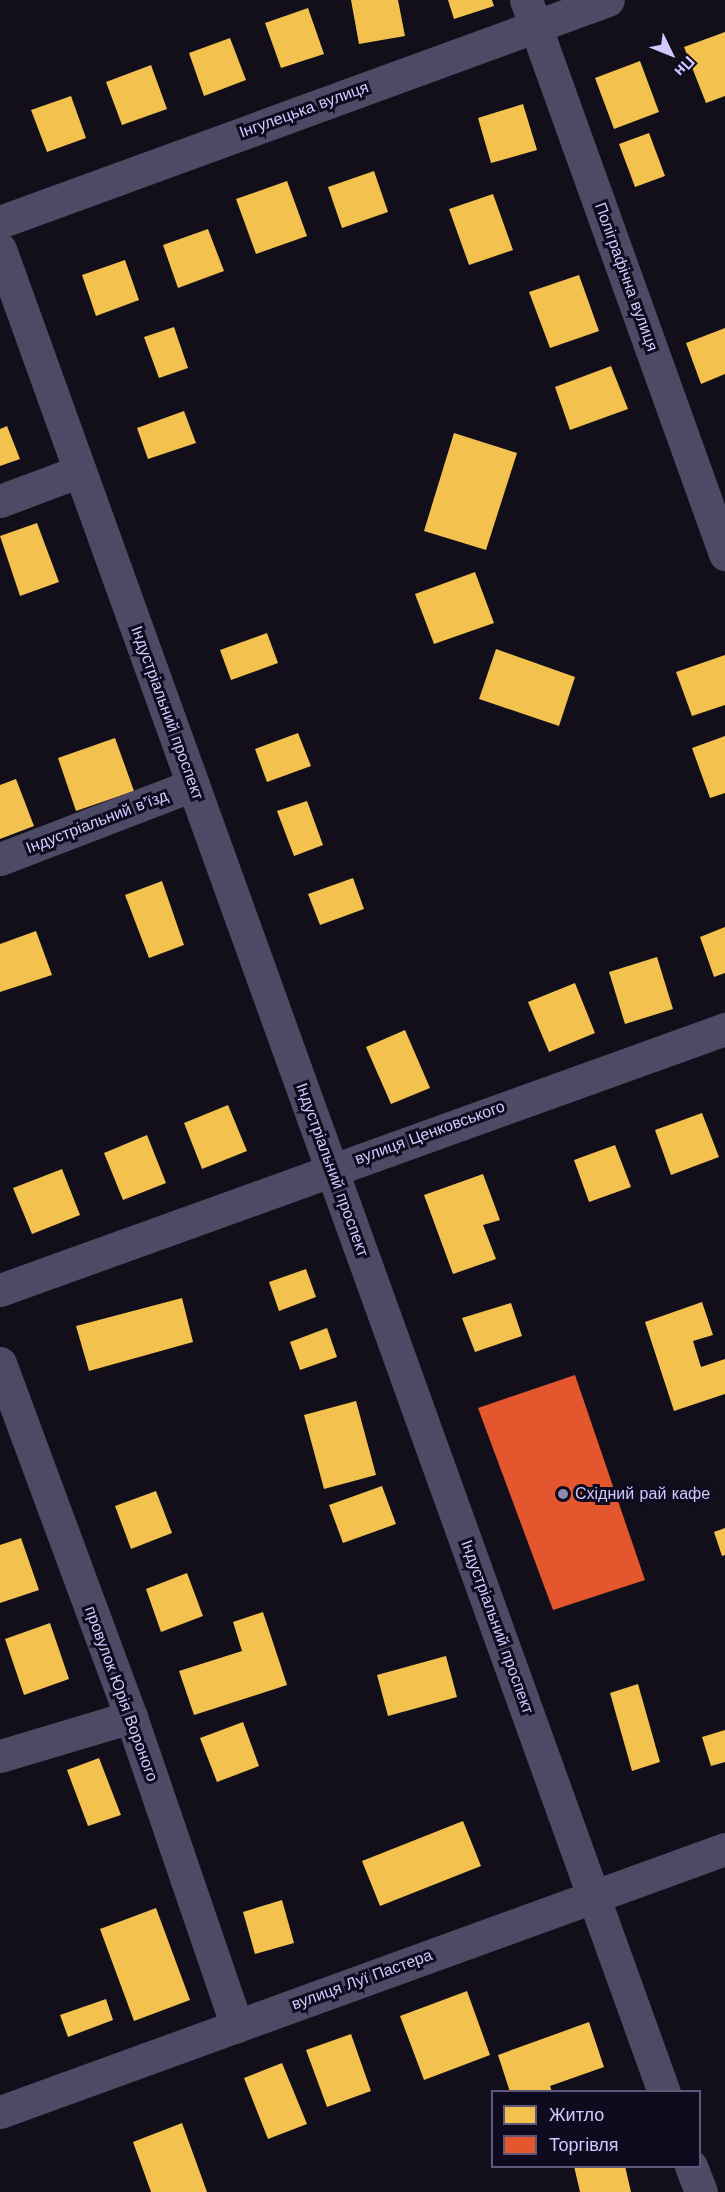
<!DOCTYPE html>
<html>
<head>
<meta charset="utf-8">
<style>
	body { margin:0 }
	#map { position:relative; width:725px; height:2192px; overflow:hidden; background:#120f1a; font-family:"Work Sans",sans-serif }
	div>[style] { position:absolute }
	.homes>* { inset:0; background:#f2c14e }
	.shops>* { inset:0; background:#e4572e }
	.minor>* { height:33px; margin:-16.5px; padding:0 16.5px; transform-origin:16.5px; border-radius:16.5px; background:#4c4a64 }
	.dots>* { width:16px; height:16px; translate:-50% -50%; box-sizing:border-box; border:3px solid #0f0b1f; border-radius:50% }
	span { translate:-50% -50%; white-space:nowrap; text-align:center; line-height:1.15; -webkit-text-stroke:6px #0f0b1f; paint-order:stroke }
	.street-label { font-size:16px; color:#d2c9ff }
	.poi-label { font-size:16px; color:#d2c9ff }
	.left { translate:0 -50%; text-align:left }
	.legend { position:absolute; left:491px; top:2090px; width:210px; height:78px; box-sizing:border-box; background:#0f0b1f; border:2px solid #5d5779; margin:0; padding:8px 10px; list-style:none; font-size:18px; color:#d2c9ff }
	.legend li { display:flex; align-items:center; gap:12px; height:30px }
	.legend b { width:30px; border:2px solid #5d5779 }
	.north { position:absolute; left:641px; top:24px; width:60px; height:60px; -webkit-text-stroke:4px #0f0b1f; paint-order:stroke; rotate:133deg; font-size:16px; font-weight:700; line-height:24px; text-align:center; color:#d2c9ff }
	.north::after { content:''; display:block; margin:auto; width:21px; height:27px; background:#d2c9ff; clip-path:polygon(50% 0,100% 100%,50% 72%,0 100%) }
</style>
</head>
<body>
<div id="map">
	<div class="homes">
		<div style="clip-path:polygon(351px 0,398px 0,405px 36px,359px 44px)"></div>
		<div style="clip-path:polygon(448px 0,492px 0,494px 6px,454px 19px)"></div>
		<div style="clip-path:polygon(308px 8px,324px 54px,281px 68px,265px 23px)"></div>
		<div style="clip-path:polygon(725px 32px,725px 96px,706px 103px,684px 47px)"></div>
		<div style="clip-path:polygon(230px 38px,246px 80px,204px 96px,189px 53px)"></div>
		<div style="clip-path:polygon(640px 61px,659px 112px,614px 129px,595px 78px)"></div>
		<div style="clip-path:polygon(151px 65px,167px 109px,122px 125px,106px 82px)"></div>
		<div style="clip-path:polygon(71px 96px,86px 138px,47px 152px,31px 110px)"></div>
		<div style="clip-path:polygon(523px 104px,537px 150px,491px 163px,478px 118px)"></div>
		<div style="clip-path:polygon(649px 133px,665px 176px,635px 187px,619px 144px)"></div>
		<div style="clip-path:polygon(374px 171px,388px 212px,342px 228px,328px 187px)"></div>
		<div style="clip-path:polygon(287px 181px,307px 236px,256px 254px,236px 199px)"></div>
		<div style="clip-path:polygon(493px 194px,513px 250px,469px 265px,449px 209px)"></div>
		<div style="clip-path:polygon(208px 229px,224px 271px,178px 288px,163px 245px)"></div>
		<div style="clip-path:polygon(125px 260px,139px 300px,96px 316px,82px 275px)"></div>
		<div style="clip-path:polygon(579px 275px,599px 331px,550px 348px,529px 292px)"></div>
		<div style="clip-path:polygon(174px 327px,188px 368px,159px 378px,144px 337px)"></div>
		<div style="clip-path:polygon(725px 328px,725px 374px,701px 384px,686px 343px)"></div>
		<div style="clip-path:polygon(611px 366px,628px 409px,570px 430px,555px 387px)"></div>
		<div style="clip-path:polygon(184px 411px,196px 443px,148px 459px,137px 428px)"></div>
		<div style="clip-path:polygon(7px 426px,20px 459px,0 466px,0 429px)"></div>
		<div style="clip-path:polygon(454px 433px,517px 453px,486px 550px,424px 531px)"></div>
		<div style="clip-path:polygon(37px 523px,59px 582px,20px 596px,0 536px)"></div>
		<div style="clip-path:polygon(475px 572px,494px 623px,434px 644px,415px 594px)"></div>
		<div style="clip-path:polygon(267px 633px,278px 663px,231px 680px,220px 650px)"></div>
		<div style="clip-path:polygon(496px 649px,575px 677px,559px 726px,479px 699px)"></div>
		<div style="clip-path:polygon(725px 655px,725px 705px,692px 716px,676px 672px)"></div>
		<div style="clip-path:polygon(298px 733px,311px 766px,267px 782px,255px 749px)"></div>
		<div style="clip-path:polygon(725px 736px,725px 793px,710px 798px,692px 748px)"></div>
		<div style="clip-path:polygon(115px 738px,134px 791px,76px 811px,58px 758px)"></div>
		<div style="clip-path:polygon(16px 779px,34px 826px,0 839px,0 785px)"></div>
		<div style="clip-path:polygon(307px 801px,323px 845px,294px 856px,277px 811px)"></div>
		<div style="clip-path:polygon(353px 878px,364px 909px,320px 925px,308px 894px)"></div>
		<div style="clip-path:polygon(162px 881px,184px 945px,149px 958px,125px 895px)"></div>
		<div style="clip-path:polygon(725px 927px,725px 973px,714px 977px,700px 937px)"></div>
		<div style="clip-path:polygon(36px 931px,52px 975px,0 992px,0 944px)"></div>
		<div style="clip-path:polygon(657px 957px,673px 1009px,625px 1024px,609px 972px)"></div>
		<div style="clip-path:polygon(575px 983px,595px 1033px,549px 1052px,528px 1002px)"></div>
		<div style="clip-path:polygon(405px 1030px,430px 1088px,391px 1104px,366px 1047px)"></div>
		<div style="clip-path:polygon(228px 1105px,247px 1151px,202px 1169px,184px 1123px)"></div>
		<div style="clip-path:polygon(702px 1113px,719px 1157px,671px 1175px,655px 1130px)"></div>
		<div style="clip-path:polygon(147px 1135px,166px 1183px,123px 1200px,104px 1153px)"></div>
		<div style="clip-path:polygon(615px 1145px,631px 1187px,589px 1202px,574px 1160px)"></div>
		<div style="clip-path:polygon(62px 1169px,80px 1215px,32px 1234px,13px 1188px)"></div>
		<div style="clip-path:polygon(483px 1174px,500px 1220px,483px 1225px,496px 1259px,453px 1274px,424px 1195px)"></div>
		<div style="clip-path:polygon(306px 1269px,316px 1297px,279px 1311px,269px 1282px)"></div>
		<div style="clip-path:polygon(182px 1298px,193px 1342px,89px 1371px,76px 1326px)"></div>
		<div style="clip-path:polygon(702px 1302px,713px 1335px,693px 1341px,701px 1367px,725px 1359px,725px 1394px,674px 1411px,645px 1322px)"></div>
		<div style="clip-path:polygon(511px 1303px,522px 1336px,475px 1352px,462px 1318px)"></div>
		<div style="clip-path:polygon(327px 1328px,337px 1357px,300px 1370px,290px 1342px)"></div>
		<div style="clip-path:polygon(356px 1401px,376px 1475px,324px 1489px,304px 1415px)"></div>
		<div style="clip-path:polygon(382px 1486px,396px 1524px,343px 1543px,329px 1505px)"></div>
		<div style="clip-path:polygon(156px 1491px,172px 1533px,131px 1549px,115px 1506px)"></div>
		<div style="clip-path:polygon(725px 1528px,725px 1555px,722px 1556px,714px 1532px)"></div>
		<div style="clip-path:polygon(21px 1538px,39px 1590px,0 1603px,0 1545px)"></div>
		<div style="clip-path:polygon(187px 1573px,203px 1616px,161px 1632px,146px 1589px)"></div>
		<div style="clip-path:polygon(263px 1612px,287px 1685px,194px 1715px,179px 1671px,242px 1651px,233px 1622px)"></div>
		<div style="clip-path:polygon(50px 1623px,69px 1679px,24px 1695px,5px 1639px)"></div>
		<div style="clip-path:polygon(446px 1656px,457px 1697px,388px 1716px,377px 1675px)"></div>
		<div style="clip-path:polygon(638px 1684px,660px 1762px,632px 1771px,610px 1693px)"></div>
		<div style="clip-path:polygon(243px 1722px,259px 1766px,217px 1782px,200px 1738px)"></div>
		<div style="clip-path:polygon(725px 1730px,725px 1762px,711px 1766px,702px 1737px)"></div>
		<div style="clip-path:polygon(99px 1758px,121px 1815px,88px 1826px,67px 1770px)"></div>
		<div style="clip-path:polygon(463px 1821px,481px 1866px,380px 1906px,362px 1861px)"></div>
		<div style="clip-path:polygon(282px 1900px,294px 1943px,255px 1954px,243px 1912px)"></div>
		<div style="clip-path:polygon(156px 1908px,190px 2000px,134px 2021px,100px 1929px)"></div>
		<div style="clip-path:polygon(467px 1991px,490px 2055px,424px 2080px,400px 2016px)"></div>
		<div style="clip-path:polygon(106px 1999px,113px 2020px,68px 2037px,60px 2015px)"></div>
		<div style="clip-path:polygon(589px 2022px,604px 2067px,550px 2086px,552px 2092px,510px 2092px,498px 2055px)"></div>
		<div style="clip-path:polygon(351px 2034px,371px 2091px,327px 2107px,306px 2050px)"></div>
		<div style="clip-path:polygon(282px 2063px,307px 2124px,268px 2139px,244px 2078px)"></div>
		<div style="clip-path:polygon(182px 2123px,207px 2192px,151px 2192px,133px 2142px)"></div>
		<div style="clip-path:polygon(574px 2166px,625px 2166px,631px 2192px,580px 2192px)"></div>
	</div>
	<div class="shops">
		<div style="clip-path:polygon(575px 1375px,645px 1580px,553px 1610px,478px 1408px)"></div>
	</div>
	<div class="minor">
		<div style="left:526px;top:0;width:589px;rotate:70.24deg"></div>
		<div style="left:0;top:222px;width:647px;rotate:-20.06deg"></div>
		<div style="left:0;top:249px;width:1959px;rotate:70.19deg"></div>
		<div style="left:0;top:501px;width:85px;rotate:-20.6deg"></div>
		<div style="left:0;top:859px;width:207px;rotate:-21deg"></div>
		<div style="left:0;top:1290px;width:771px;rotate:-19.8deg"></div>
		<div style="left:0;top:1363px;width:377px;rotate:69.7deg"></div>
		<div style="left:131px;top:1717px;width:327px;rotate:71.1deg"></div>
		<div style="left:0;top:1756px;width:137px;rotate:-16.6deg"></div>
		<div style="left:0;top:2112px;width:771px;rotate:-19.94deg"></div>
		<div style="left:691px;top:2166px;width:28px;rotate:69deg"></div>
	</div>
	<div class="dots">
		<div style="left:563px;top:1494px;background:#8f88af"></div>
	</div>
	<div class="street-label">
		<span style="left:304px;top:110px;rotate:-20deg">Інгулецька вулиця</span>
		<span style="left:626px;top:277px;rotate:70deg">Поліграфічна вулиця</span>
		<span style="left:167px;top:713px;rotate:70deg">Індустріальний проспект</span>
		<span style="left:97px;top:822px;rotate:-21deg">Індустріальний в’їзд</span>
		<span style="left:430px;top:1133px;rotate:-20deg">вулиця Ценковського</span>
		<span style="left:332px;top:1170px;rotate:70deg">Індустріальний проспект</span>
		<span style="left:497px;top:1627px;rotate:70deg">Індустріальний проспект</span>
		<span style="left:121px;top:1694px;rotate:70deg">провулок Юрія Вороного</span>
		<span style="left:362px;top:1980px;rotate:-20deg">вулиця Луї Пастера</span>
	</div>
	<div class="poi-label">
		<span class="left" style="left:575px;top:1494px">Східний рай кафе</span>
	</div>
	<ul class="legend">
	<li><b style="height:16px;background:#f2c14e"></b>Житло</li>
	<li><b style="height:16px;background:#e4572e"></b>Торгівля</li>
	</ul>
	<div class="north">Пн</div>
</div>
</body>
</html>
